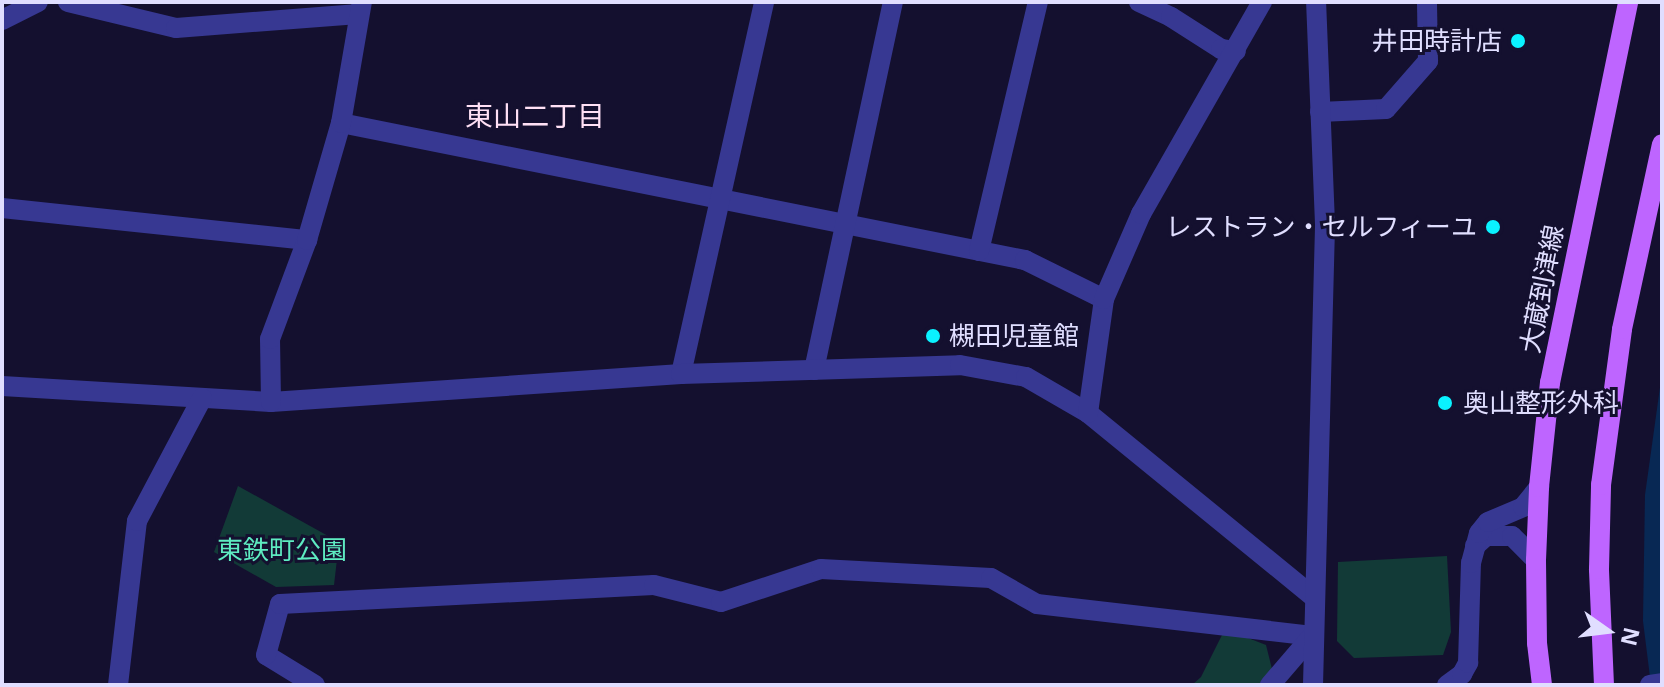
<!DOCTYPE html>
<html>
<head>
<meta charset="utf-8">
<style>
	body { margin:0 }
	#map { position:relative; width:1664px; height:687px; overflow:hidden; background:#14102f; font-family:"Noto Sans","Noto Sans JP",sans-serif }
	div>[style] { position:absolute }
	.green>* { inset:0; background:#123a37 }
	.water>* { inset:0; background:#082854 }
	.minor>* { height:20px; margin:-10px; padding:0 10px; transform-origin:10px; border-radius:10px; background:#373892 }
	.major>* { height:20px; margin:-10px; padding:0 10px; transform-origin:10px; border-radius:10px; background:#be65ff }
	.dots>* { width:22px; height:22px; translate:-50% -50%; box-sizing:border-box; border:4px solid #14102f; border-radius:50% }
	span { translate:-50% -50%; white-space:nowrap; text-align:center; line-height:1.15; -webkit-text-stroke:6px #14102f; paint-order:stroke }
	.poi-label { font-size:26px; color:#e0deff }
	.right { translate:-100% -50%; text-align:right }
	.left { translate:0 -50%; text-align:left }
	.street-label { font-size:26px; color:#e0deff }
	.park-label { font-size:26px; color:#5eebc1 }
	.neighbourhood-label { font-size:28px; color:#ffe0f5 }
	.frame { position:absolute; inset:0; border:4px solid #e0deff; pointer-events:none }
	.north { position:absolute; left:1568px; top:591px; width:80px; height:80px; -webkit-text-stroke:6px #14102f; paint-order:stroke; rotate:104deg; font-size:22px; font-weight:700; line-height:32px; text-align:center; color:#e0deff }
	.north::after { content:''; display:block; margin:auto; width:28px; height:36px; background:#e0deff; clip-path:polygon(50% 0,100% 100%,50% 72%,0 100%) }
</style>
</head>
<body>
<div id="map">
	<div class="green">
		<div style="clip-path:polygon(238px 486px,339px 542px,334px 585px,276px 587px,214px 552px)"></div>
		<div style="clip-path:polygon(1447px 556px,1451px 632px,1443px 655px,1354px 658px,1337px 641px,1338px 562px)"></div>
		<div style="clip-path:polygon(1225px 629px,1266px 645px,1276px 685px,1192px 685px,1201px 677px)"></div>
	</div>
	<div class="water">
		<div style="clip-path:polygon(1662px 373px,1662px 685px,1651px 685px,1643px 621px,1645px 495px)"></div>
	</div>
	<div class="minor">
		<div style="left:68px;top:2px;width:111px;rotate:13.5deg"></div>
		<div style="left:176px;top:28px;width:183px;rotate:-4.4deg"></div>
		<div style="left:1139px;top:2px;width:35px;rotate:25deg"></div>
		<div style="left:1171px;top:17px;width:59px;rotate:32.6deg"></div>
		<div style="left:1221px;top:49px;width:15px;rotate:8deg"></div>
		<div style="left:2px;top:20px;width:40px;rotate:-26.6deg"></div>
		<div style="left:1320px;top:112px;width:66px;rotate:-2.6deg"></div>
		<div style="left:1386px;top:109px;width:64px;rotate:-48.8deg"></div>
		<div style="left:1428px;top:61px;width:59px;rotate:-91deg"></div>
		<div style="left:341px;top:123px;width:698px;rotate:11.33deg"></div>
		<div style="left:1025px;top:260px;width:88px;rotate:26.3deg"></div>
		<div style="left:2px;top:208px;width:307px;rotate:6deg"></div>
		<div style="left:979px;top:251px;width:256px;rotate:-76.7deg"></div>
		<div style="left:814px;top:370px;width:376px;rotate:-77.9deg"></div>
		<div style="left:681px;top:374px;width:381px;rotate:-77.4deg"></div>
		<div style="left:2px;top:386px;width:269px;rotate:3.4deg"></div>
		<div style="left:271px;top:402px;width:411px;rotate:-3.9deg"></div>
		<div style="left:681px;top:374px;width:279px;rotate:-1.8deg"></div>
		<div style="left:960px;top:365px;width:67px;rotate:10.3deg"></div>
		<div style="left:1026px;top:377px;width:72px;rotate:30.1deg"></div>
		<div style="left:1088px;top:413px;width:291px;rotate:39.2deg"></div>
		<div style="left:271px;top:402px;width:63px;rotate:-90.9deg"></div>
		<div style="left:270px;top:339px;width:106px;rotate:-69.5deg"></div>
		<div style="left:307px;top:240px;width:122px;rotate:-73.8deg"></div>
		<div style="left:341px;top:123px;width:123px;rotate:-80.2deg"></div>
		<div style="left:1088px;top:413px;width:115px;rotate:-82deg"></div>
		<div style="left:1104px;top:299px;width:93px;rotate:-66.5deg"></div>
		<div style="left:1141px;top:214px;width:244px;rotate:-60.3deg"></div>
		<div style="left:1475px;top:546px;width:15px;rotate:-42deg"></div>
		<div style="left:1486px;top:536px;width:26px"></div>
		<div style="left:1512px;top:536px;width:34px;rotate:45deg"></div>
		<div style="left:118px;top:685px;width:165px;rotate:-83.4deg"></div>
		<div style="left:137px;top:521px;width:139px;rotate:-62.1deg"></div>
		<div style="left:315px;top:685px;width:57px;rotate:-148.5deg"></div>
		<div style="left:266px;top:655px;width:53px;rotate:-74.6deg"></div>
		<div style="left:280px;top:604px;width:374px;rotate:-2.9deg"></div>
		<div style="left:654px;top:585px;width:69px;rotate:14.2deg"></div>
		<div style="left:721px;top:602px;width:105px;rotate:-18.3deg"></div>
		<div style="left:821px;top:569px;width:170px;rotate:3deg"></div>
		<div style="left:991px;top:578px;width:53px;rotate:29.5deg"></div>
		<div style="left:1037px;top:604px;width:277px;rotate:6.6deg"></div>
		<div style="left:1270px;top:685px;width:65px;rotate:-49.4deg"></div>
		<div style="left:1313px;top:685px;width:461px;rotate:-88.5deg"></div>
		<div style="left:1325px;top:224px;width:222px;rotate:-92.3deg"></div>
		<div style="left:1447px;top:685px;width:19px;rotate:-36deg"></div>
		<div style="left:1462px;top:674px;width:13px;rotate:-61deg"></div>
		<div style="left:1468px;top:663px;width:100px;rotate:-88.3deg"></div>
		<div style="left:1471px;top:563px;width:31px;rotate:-75deg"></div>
		<div style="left:1479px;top:533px;width:14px;rotate:-51deg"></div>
		<div style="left:1488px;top:522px;width:38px;rotate:-23deg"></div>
		<div style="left:1523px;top:507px;width:26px;rotate:-51deg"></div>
		<div style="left:1650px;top:685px;width:12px;rotate:-9deg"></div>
	</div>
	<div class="major">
		<div style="left:1542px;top:685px;width:42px;rotate:-96.8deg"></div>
		<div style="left:1537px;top:643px;width:83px;rotate:-90.7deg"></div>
		<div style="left:1536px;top:560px;width:73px;rotate:-87.6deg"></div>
		<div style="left:1539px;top:487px;width:105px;rotate:-84deg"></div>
		<div style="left:1550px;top:383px;width:389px;rotate:-78.4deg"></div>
		<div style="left:1604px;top:685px;width:116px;rotate:-92.5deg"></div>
		<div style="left:1599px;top:569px;width:84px;rotate:-88.6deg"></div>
		<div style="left:1601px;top:485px;width:157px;rotate:-82.3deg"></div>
		<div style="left:1622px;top:329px;width:189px;rotate:-77.8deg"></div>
	</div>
	<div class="dots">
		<div style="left:1518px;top:41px;background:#0af2ff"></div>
		<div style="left:1493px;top:227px;background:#0af2ff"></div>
		<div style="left:933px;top:336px;background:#0af2ff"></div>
		<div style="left:1445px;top:403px;background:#0af2ff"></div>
	</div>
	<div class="poi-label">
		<span class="right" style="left:1502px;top:41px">井田時計店</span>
		<span class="right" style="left:1477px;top:227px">レストラン・セルフィーユ</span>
		<span class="left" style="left:949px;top:336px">槻田児童館</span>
		<span class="left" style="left:1463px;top:403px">奥山整形外科</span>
	</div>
	<div class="street-label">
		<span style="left:1542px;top:289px;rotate:-79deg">大蔵到津線</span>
	</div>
	<div class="park-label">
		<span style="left:282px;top:550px">東鉄町公園</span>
	</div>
	<div class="neighbourhood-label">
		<span style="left:535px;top:115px">東山二丁目</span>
	</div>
	<div class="frame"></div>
	<div class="north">N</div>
</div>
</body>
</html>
